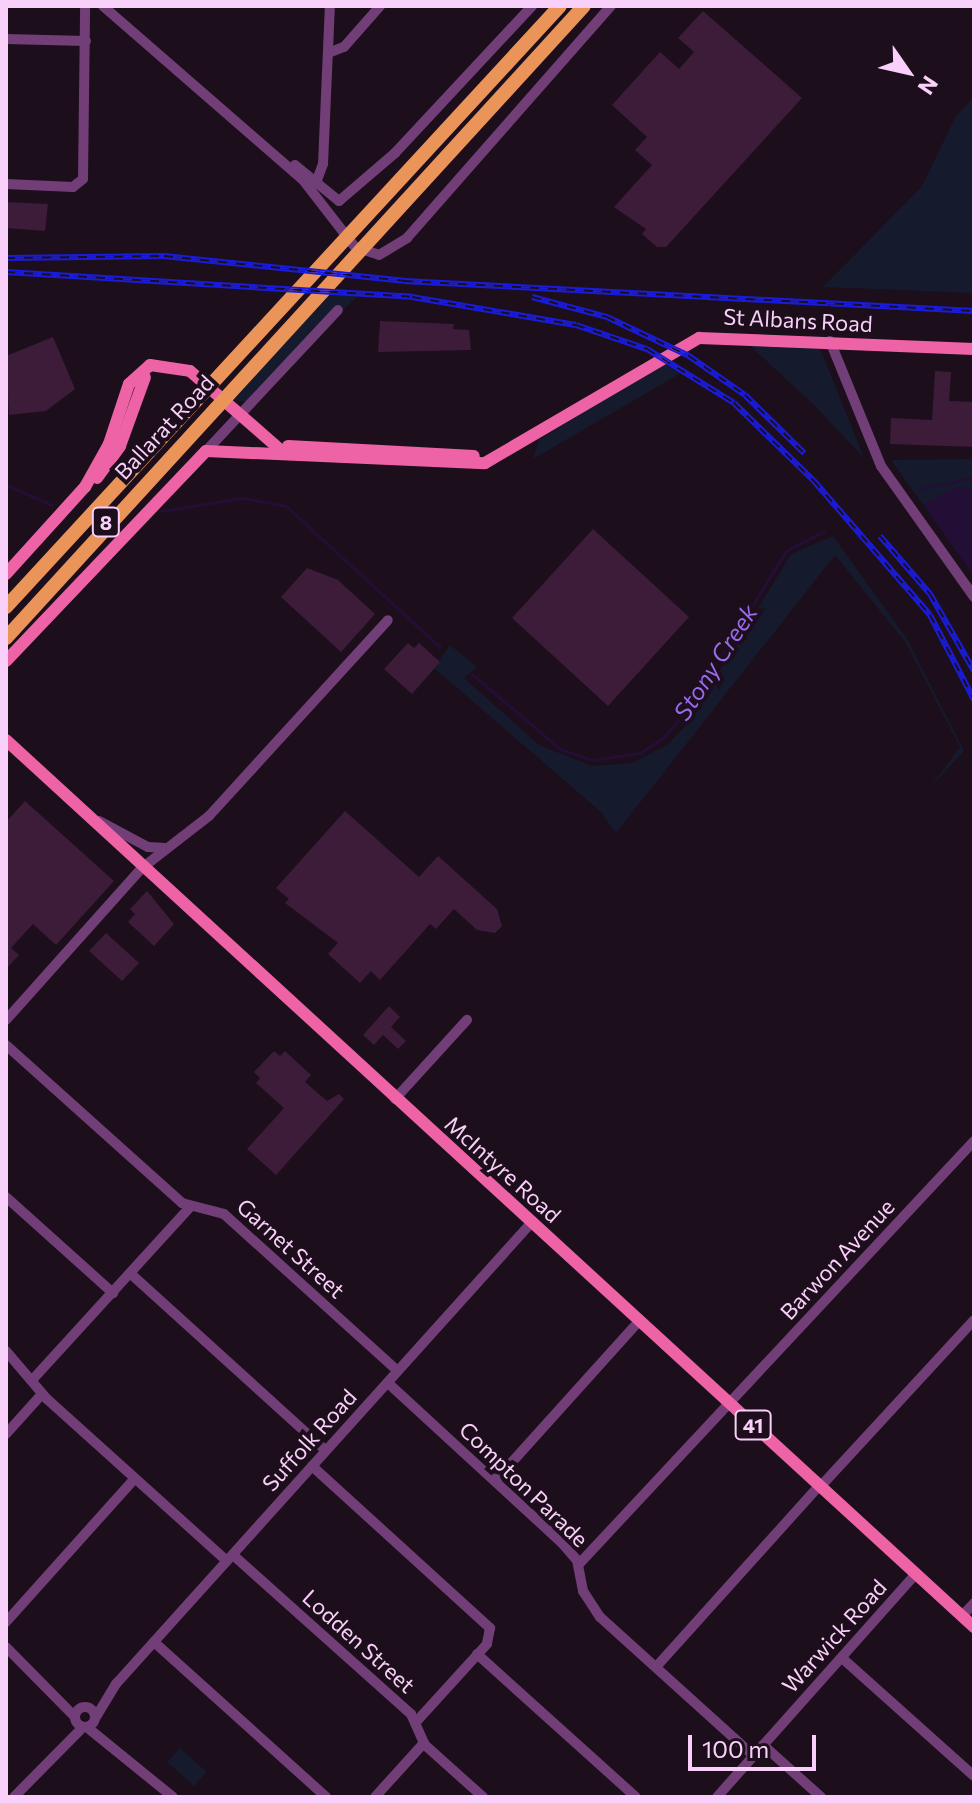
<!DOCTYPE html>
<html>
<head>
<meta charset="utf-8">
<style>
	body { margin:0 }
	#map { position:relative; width:980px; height:1803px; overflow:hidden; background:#1d0e1c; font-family:Commissioner,sans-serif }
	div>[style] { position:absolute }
	.green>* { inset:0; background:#151a2d }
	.water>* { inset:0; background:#230e36 }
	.stream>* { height:3px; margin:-1.5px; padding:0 1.5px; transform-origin:1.5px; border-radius:1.5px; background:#230e36 }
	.building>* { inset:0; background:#3c1c39 }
	.minor>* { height:10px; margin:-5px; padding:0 5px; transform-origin:5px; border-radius:5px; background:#723e77 }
	.minor>.ring { margin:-5px; padding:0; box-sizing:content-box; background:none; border:10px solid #723e77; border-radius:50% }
	.major>* { height:12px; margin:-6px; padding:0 6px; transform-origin:6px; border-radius:6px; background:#ed63a6 }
	.highway>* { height:14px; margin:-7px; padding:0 7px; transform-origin:7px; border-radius:7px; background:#eb9459 }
	.rail>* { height:6px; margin-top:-3px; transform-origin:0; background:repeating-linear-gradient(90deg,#1d0e1c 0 9px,#1a1cdb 0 18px); box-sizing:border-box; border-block:2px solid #1a1cdb }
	span { translate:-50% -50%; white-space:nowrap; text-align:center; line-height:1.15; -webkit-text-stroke:8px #1d0e1c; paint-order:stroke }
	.shield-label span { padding:2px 6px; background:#1d0e1c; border:2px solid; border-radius:6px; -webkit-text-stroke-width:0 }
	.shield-label { font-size:20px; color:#f9d0f9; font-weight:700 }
	.street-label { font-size:22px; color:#f9d0f9 }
	.water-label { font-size:24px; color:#986aed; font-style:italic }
	.frame { position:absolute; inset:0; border:8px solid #f9d0f9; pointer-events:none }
	.north { position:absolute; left:868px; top:32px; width:80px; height:80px; -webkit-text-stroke:6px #1d0e1c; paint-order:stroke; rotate:124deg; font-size:22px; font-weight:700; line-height:32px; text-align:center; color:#f9d0f9 }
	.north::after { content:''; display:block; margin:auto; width:28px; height:36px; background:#f9d0f9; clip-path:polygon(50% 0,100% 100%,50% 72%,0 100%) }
	.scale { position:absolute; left:688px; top:1735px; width:128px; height:36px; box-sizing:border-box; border:4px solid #f9d0f9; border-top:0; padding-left:10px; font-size:24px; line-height:28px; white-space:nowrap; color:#f9d0f9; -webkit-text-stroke:6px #1d0e1c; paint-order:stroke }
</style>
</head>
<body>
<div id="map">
	<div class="green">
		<div style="clip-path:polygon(974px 97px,974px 293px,823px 287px,922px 186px,956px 116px)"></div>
		<div style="clip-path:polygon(326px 293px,358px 296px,246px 402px,234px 400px)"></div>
		<div style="clip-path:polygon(746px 342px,819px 346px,864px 458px,814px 405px)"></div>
		<div style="clip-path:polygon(660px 362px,681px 373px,533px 459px,539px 440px)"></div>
		<div style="clip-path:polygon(974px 459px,974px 576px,891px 460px)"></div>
		<div style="clip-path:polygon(833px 536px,907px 639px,964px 751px,929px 789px,960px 747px,906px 643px,835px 555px,616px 833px,601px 812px,434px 668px,450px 645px,477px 667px,464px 678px,539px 745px,592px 766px,632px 763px,667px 745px,687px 725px,791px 554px)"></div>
		<div style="clip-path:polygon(180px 1748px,207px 1772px,194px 1786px,167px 1762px)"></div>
	</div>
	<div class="water">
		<div style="clip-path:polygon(957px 487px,974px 488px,974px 576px,923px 504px)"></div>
	</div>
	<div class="stream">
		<div style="left:6px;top:485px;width:50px;rotate:23.5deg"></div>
		<div style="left:920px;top:489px;width:55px;rotate:-12.5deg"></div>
		<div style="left:161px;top:511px;width:82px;rotate:-9.1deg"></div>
		<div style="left:242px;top:498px;width:45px;rotate:10.3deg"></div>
		<div style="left:286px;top:506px;width:209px;rotate:42.5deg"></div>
		<div style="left:472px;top:674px;width:116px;rotate:40.4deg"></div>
		<div style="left:560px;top:749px;width:34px;rotate:19deg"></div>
		<div style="left:592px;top:760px;width:49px;rotate:-8.3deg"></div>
		<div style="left:640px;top:753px;width:27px;rotate:-33deg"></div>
		<div style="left:663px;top:738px;width:40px;rotate:-49deg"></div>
		<div style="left:689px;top:708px;width:185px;rotate:-58.3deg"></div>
		<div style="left:786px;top:551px;width:43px;rotate:-27.8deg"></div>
	</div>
	<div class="building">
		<div style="clip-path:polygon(703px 11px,802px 98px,666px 247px,657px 247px,642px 234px,646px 229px,614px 207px,652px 165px,635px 150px,647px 137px,612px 105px,660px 52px,679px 69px,694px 52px,678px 38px)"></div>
		<div style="clip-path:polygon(6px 202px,48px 204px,45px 231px,6px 228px)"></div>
		<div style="clip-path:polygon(380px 321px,454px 324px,453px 329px,469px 330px,471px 350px,378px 352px)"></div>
		<div style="clip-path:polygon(53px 337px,75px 389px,46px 411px,9px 415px,6px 356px)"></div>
		<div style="clip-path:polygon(935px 371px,951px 372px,949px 401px,974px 402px,974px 447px,890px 444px,891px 418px,932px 420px)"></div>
		<div style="clip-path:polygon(593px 529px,689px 617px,608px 706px,512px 618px)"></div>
		<div style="clip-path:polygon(307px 568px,338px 580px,375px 614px,341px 652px,281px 597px)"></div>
		<div style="clip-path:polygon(408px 643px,414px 648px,419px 643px,440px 662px,412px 694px,384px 669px)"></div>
		<div style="clip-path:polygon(25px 801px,114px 881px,56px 945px,33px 924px,11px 948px,19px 955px,6px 969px,6px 822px)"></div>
		<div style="clip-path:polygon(345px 811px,419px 877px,438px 856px,497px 909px,502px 926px,495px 933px,477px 930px,454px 909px,436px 929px,430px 924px,380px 980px,371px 971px,360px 983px,328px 954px,338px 943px,285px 903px,289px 899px,276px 888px)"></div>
		<div style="clip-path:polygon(147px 891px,174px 924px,154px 946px,128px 922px,135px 914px,130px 909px)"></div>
		<div style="clip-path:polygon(106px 933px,139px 963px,122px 981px,89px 951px)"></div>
		<div style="clip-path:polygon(389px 1006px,400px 1017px,391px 1027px,406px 1041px,398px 1049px,383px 1035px,374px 1045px,363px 1035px)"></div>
		<div style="clip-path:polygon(274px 1051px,280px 1056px,285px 1051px,311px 1075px,305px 1082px,327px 1101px,339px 1094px,344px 1099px,276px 1175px,247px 1149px,284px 1108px,256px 1083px,260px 1078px,254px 1072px)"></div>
	</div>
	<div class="minor">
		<div style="left:103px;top:6px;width:265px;rotate:41deg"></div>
		<div style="left:303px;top:180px;width:85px;rotate:52.2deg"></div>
		<div style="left:355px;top:247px;width:25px;rotate:18deg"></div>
		<div style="left:379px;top:255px;width:33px;rotate:-31deg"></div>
		<div style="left:407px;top:238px;width:309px;rotate:-48.7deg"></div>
		<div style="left:6px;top:39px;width:80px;rotate:1.4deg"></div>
		<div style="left:328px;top:53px;width:17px;rotate:-21deg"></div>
		<div style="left:344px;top:47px;width:55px;rotate:-48.7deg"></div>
		<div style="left:295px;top:165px;width:57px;rotate:39.3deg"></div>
		<div style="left:316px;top:183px;width:20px;rotate:-70deg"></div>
		<div style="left:323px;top:164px;width:158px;rotate:-87.5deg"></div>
		<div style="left:6px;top:184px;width:67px;rotate:2.6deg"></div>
		<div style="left:73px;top:187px;width:13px;rotate:-39deg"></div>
		<div style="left:83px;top:179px;width:173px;rotate:-89.3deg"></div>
		<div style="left:339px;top:201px;width:74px;rotate:-40.6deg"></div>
		<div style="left:395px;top:153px;width:201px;rotate:-47deg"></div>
		<div style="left:830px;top:341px;width:135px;rotate:67.8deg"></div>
		<div style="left:881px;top:466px;width:161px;rotate:54.6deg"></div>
		<div style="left:206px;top:451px;width:193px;rotate:-46.9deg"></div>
		<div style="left:99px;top:821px;width:55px;rotate:28deg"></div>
		<div style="left:148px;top:847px;width:18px;rotate:3deg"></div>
		<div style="left:6px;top:1020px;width:204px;rotate:-48.2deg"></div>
		<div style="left:142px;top:868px;width:85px;rotate:-37.8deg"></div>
		<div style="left:209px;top:816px;width:265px;rotate:-47.6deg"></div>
		<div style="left:6px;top:1045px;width:237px;rotate:41.9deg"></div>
		<div style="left:182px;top:1203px;width:43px;rotate:14.7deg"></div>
		<div style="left:224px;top:1214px;width:234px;rotate:42.1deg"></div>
		<div style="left:395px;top:1099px;width:107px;rotate:-47.7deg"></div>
		<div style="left:6px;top:1197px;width:144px;rotate:41.9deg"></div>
		<div style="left:131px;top:1274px;width:263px;rotate:42.2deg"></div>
		<div style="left:6px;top:1351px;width:63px;rotate:49.5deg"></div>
		<div style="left:47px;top:1399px;width:242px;rotate:42deg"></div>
		<div style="left:34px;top:1378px;width:231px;rotate:-47.6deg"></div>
		<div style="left:388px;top:1383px;width:236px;rotate:42.6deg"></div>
		<div style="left:562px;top:1543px;width:23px;rotate:49deg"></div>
		<div style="left:577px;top:1560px;width:32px;rotate:79deg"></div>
		<div style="left:583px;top:1591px;width:31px;rotate:57deg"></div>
		<div style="left:600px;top:1617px;width:207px;rotate:42.1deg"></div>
		<div style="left:6px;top:1434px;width:54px;rotate:-48deg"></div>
		<div style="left:312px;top:1466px;width:241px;rotate:42.3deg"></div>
		<div style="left:490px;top:1628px;width:16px;rotate:101deg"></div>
		<div style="left:487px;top:1644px;width:104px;rotate:132.3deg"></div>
		<div style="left:495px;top:1481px;width:215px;rotate:-48deg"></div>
		<div style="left:820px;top:1487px;width:227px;rotate:-47.3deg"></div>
		<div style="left:233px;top:1555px;width:239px;rotate:41.8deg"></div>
		<div style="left:411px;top:1714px;width:34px;rotate:66deg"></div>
		<div style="left:425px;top:1745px;width:78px;rotate:41.9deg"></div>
		<div style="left:579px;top:1564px;width:579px;rotate:-46.96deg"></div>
		<div style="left:962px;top:1616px;width:18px;rotate:-47deg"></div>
		<div style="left:6px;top:1622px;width:193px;rotate:-48.1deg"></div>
		<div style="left:154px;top:1642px;width:232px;rotate:42deg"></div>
		<div style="left:6px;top:1647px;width:98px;rotate:45.4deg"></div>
		<div style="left:477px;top:1654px;width:214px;rotate:42deg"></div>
		<div style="left:842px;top:1658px;width:177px;rotate:41.8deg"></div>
		<div style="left:656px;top:1667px;width:244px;rotate:-48deg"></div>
		<div class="ring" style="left:75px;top:1707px;width:10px;height:10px"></div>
		<div style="left:96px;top:1717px;width:39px;rotate:-59deg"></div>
		<div style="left:116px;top:1684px;width:622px;rotate:-48deg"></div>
		<div style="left:88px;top:1728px;width:109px;rotate:39.1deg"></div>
		<div style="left:763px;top:1745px;width:78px;rotate:41.9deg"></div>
		<div style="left:14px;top:1797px;width:97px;rotate:-45.4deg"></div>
		<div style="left:375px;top:1797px;width:73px;rotate:-47.8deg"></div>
		<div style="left:717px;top:1797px;width:299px;rotate:-48.3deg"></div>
	</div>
	<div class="major">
		<div style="left:288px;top:446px;width:186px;rotate:3.1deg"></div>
		<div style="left:97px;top:478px;width:39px;rotate:-54deg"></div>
		<div style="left:120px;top:446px;width:73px;rotate:-70.1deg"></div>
		<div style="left:6px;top:574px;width:118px;rotate:-47.8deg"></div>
		<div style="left:85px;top:487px;width:49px;rotate:-60.8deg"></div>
		<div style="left:109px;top:444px;width:63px;rotate:-71.6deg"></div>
		<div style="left:129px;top:384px;width:28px;rotate:-42deg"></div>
		<div style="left:150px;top:365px;width:40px;rotate:8.5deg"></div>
		<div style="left:190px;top:371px;width:125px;rotate:41.1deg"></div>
		<div style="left:6px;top:661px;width:290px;rotate:-46.4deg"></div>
		<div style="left:206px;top:451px;width:279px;rotate:2.5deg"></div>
		<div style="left:485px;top:463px;width:248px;rotate:-30.3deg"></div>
		<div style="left:699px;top:338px;width:275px;rotate:2.3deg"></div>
		<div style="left:6px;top:740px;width:1313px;rotate:42.5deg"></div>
	</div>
	<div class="highway">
		<div style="left:6px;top:607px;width:817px;rotate:-47.33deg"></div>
		<div style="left:6px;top:638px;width:856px;rotate:-47.56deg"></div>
	</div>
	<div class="rail">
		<div style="left:6px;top:258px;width:158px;rotate:-0.7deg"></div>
		<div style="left:164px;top:256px;width:241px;rotate:5.9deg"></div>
		<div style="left:404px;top:281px;width:571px;rotate:3.01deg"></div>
		<div style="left:6px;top:272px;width:407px;rotate:3.5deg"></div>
		<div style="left:412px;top:297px;width:166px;rotate:9.7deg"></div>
		<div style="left:576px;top:325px;width:75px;rotate:18.7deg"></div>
		<div style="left:647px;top:349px;width:102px;rotate:31.8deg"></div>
		<div style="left:734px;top:403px;width:112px;rotate:44.3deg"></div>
		<div style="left:814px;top:481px;width:177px;rotate:49.1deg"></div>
		<div style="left:930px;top:615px;width:96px;rotate:62.6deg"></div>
		<div style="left:532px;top:297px;width:78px;rotate:14.9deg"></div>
		<div style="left:607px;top:317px;width:91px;rotate:25.4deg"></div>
		<div style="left:689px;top:356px;width:68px;rotate:34.9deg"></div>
		<div style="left:745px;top:395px;width:83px;rotate:44.5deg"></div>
		<div style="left:880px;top:536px;width:77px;rotate:49.2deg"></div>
		<div style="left:930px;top:594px;width:89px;rotate:60.3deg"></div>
	</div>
	<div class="shield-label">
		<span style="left:106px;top:522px">8</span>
		<span style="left:753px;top:1425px">41</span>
	</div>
	<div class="street-label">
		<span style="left:798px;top:320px;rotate:3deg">St Albans Road</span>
		<span style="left:164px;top:427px;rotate:-47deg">Ballarat Road</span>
		<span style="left:503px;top:1169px;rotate:42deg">McIntyre Road</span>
		<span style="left:291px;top:1248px;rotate:42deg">Garnet Street</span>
		<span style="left:837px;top:1259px;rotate:-47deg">Barwon Avenue</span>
		<span style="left:309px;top:1440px;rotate:-48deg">Suffolk Road</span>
		<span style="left:524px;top:1484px;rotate:44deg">Compton Parade</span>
		<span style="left:834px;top:1636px;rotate:-48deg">Warwick Road</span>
		<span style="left:359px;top:1641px;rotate:42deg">Lodden Street</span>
	</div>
	<div class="water-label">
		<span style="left:715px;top:662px;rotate:-57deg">Stony Creek</span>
	</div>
	<div class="frame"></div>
	<div class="north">N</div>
	<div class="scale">100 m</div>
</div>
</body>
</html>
